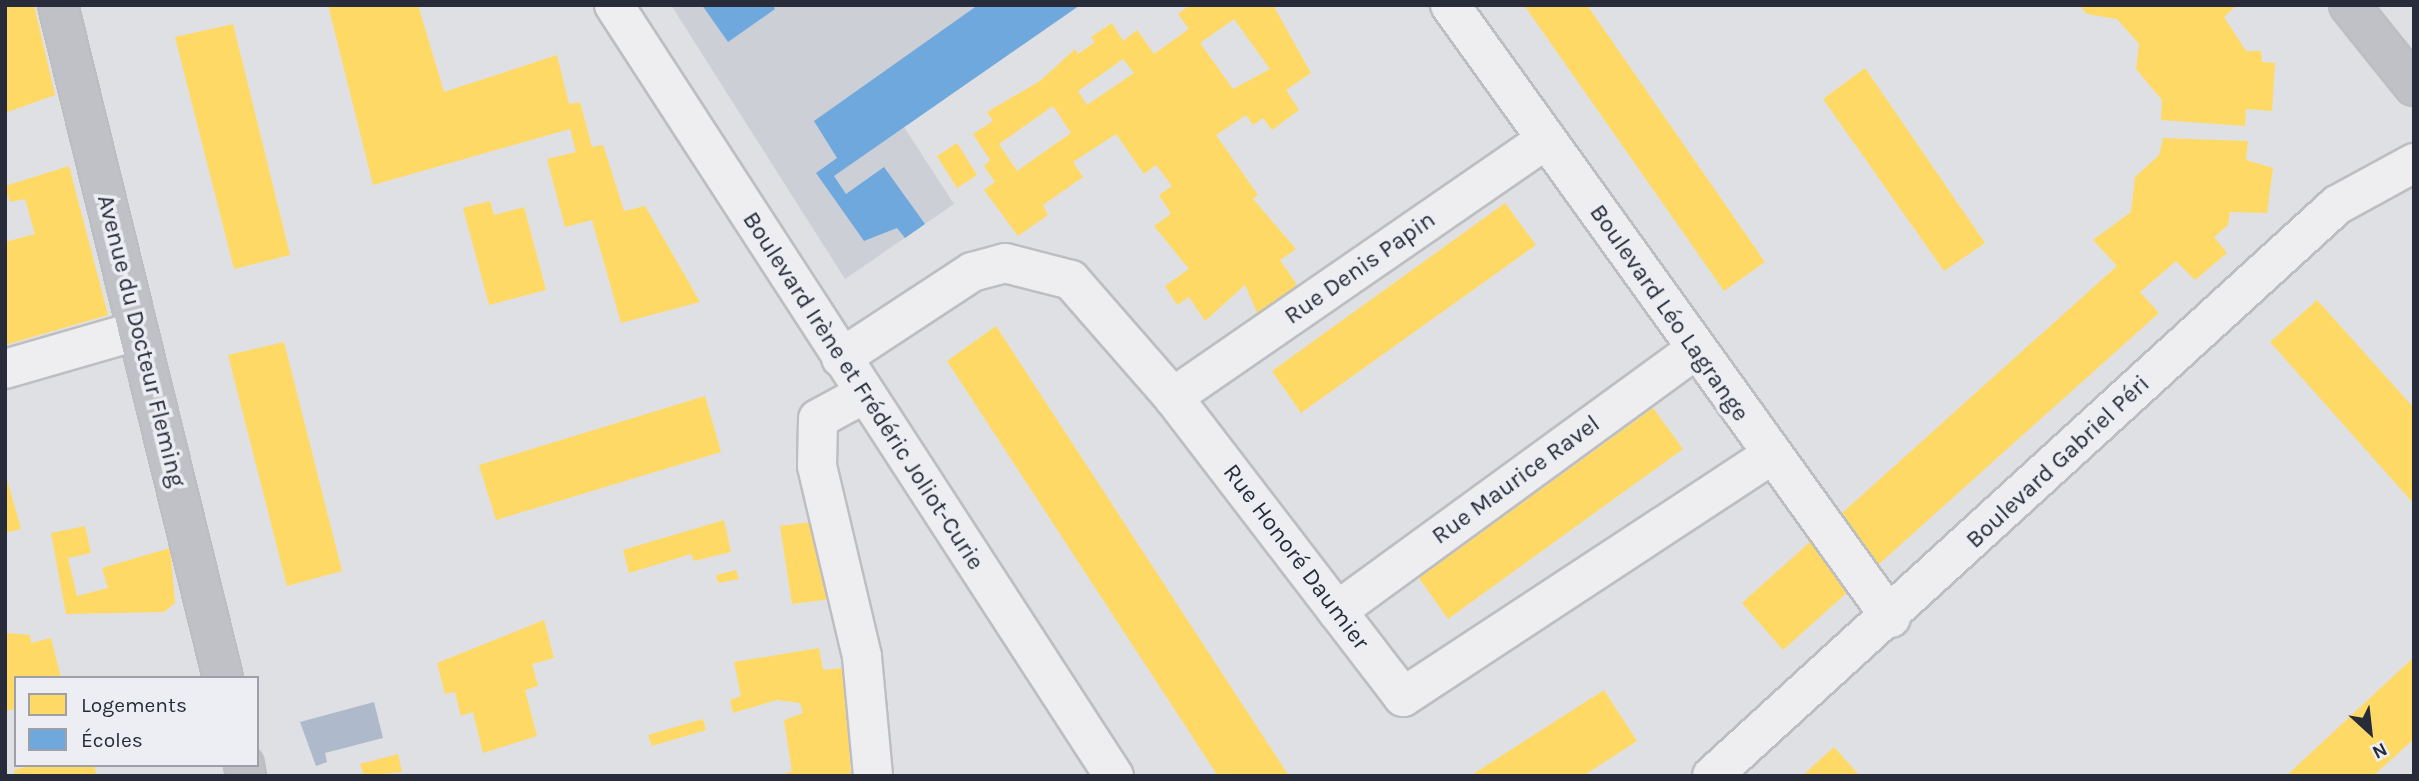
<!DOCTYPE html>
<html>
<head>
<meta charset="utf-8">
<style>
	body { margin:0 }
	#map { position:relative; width:2419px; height:781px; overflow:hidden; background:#dfe0e3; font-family:Karla,sans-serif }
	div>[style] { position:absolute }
	.built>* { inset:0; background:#cdcfd6 }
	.water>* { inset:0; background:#afb9cc }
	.homes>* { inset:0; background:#ffd966 }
	.schools>* { inset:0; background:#6fa8dc }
	.roads { filter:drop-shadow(2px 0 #bdbec1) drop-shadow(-2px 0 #bdbec1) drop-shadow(0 2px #bdbec1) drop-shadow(0 -2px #bdbec1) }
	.minor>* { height:38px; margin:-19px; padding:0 19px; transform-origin:19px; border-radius:19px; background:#eeeef0 }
	.secondary>* { height:38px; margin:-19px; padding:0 19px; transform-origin:19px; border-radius:19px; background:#c0c1c6 }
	span { translate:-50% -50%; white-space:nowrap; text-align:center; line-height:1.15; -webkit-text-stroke:7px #eceef3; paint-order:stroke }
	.street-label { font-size:24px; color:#282c3a }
	.frame { position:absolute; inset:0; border:7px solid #282c3a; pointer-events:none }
	.legend { position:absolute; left:14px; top:676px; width:245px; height:91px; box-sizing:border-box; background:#eceef3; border:2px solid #9ea0a9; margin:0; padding:9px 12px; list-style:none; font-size:21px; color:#282c3a }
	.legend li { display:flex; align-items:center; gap:14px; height:35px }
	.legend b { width:35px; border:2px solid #9ea0a9 }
	.north { position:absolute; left:2335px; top:697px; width:70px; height:70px; -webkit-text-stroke:5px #eceef3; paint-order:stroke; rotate:153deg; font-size:19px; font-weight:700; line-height:28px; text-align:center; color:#282c3a }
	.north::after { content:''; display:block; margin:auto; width:24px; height:32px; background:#282c3a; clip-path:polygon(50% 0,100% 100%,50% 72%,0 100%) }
</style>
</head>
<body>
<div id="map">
	<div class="built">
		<div style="clip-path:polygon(671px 5px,1081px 5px,904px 127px,954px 204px,845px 279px)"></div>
	</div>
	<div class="water">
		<div style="clip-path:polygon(374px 702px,383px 738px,325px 753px,327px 762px,316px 766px,300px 722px)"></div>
	</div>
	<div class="homes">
		<div style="clip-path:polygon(5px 5px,34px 5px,55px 95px,5px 113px)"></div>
		<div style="clip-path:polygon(328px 5px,418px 5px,444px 92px,557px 55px,569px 104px,580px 102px,592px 147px,603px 145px,624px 211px,645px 206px,700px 302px,621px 323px,592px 220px,565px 227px,547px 159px,576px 152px,570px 129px,373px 185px)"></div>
		<div style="clip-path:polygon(evenodd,1190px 5px,1273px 5px,1311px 73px,1286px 90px,1299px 110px,1272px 130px,1263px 118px,1253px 125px,1246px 115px,1216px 135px,1258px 195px,1253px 199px,1296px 249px,1280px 260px,1297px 285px,1260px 319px,1245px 285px,1205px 321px,1189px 297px,1177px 305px,1165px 286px,1189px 269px,1154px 226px,1171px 214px,1159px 195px,1172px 186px,1156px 165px,1144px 174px,1116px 134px,1073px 162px,1083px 177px,1043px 205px,1048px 215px,1018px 236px,984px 190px,995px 182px,984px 166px,990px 160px,973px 134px,993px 121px,987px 112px,1040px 81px,1075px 49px,1078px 54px,1095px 42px,1091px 37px,1112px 23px,1123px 41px,1137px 30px,1154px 54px,1189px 29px,1178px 14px,1190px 5px,1234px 19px,1270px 69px,1233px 89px,1200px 43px,1234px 19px,1190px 5px,1123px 59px,1134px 73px,1087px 105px,1078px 91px,1123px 59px,1190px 5px,1053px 106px,1071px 133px,1017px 171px,999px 144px,1053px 106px)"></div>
		<div style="clip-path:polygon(1524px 5px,1587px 5px,1765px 262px,1724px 291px)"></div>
		<div style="clip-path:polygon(2079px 5px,2237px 5px,2224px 17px,2246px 51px,2261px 51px,2262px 62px,2275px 63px,2272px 111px,2246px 109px,2245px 126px,2161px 120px,2162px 100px,2136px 69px,2139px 44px,2117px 19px,2087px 14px)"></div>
		<div style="clip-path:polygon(233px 24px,290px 255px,234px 269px,175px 37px)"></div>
		<div style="clip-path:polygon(1865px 68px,1985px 243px,1944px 271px,1823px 99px)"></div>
		<div style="clip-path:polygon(2163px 138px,2248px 141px,2246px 160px,2273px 168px,2267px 213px,2230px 212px,2228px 225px,2214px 237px,2227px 253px,2195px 280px,2176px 261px,2140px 292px,2159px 313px,1783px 650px,1742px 603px,2117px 266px,2093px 240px,2131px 212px,2135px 177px,2159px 155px)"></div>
		<div style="clip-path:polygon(957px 143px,977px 175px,957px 188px,937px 156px)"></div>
		<div style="clip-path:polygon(69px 166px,108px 315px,5px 345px,5px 242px,35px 234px,25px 199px,10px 202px,5px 186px)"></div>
		<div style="clip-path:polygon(490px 201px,494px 215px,524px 207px,546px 290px,489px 305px,463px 208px)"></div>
		<div style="clip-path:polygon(1505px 203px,1536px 245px,1301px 413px,1272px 371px)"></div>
		<div style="clip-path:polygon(2317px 300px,2414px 408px,2414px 504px,2270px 342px)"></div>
		<div style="clip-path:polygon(996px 326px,1289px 776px,1218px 776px,947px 361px)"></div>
		<div style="clip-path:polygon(284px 342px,342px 571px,287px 586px,228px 355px)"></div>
		<div style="clip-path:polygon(705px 396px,721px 452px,496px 520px,479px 465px)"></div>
		<div style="clip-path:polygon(1653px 408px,1683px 449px,1448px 619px,1419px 578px)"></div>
		<div style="clip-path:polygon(5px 472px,21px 529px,5px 533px)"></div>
		<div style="clip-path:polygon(724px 520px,731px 552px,694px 561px,691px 554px,629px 573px,623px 550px)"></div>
		<div style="clip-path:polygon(819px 521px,831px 599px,792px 604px,780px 526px)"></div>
		<div style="clip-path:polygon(85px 526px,91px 553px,68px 558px,77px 596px,108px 588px,102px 568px,170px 548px,175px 603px,164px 612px,66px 614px,51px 533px)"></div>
		<div style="clip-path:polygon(736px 570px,739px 579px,718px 583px,716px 575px)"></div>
		<div style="clip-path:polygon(544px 620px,554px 658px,532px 664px,538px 686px,525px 690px,537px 736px,483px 753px,473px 712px,461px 716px,455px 692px,445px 694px,437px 663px)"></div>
		<div style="clip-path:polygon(5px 633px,30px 635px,31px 643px,51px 638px,61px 678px,16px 678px,16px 709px,5px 711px)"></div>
		<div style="clip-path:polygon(819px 648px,823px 670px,844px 668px,851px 776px,779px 776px,792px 771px,784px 720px,803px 713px,800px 703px,777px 700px,733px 713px,730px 700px,741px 696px,734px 662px)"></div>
		<div style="clip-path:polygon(2414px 657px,2414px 739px,2373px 776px,2286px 776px)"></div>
		<div style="clip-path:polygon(1604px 690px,1637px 741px,1583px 776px,1470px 776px)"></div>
		<div style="clip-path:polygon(703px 719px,706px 730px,652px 746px,648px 735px)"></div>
		<div style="clip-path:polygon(1834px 747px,1860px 776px,1802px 776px)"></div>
		<div style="clip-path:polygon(398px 754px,402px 772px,364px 776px,360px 764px)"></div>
		<div style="clip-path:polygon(33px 765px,94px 765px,97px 776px,15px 776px,14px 770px)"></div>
	</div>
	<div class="schools">
		<div style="clip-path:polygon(702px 5px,773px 5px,775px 9px,728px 42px)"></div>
		<div style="clip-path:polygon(978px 5px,1080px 5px,834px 176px,846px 194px,884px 167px,925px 224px,905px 238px,897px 228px,864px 241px,816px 173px,837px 158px,814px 121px)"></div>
	</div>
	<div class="roads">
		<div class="minor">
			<div style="left:614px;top:5px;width:919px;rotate:57.04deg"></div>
			<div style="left:1450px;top:5px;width:755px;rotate:54.27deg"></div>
			<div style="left:841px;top:358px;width:157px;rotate:-33.3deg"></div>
			<div style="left:972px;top:272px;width:34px;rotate:-15deg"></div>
			<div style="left:1005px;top:263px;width:68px;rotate:14.4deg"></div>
			<div style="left:1071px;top:280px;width:155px;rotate:48.9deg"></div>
			<div style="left:1173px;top:397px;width:378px;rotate:52.5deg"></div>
			<div style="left:1403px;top:697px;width:439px;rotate:-33.3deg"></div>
			<div style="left:5px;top:369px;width:137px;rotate:-16.1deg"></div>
			<div style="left:864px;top:394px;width:52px;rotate:151.5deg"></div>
			<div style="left:818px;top:419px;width:47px;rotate:91.2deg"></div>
			<div style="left:817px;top:466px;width:196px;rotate:76.7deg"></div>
			<div style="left:862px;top:657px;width:120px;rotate:84.7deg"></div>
			<div style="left:1173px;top:397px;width:453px;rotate:-34.6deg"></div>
			<div style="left:1337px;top:611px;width:443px;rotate:-36.1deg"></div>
			<div style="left:1712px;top:776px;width:847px;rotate:-42.41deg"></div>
			<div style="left:2337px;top:205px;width:88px;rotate:-28.6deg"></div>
		</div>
		<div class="secondary">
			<div style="left:58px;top:5px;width:693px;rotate:76.22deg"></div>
			<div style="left:2349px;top:5px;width:104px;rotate:51.3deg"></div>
			<div style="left:244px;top:765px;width:11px;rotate:80deg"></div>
		</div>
	</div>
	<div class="street-label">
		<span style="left:1360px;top:268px;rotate:-35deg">Rue Denis Papin</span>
		<span style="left:1669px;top:313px;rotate:55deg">Boulevard Léo Lagrange</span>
		<span style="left:141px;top:341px;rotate:76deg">Avenue du Docteur Fleming</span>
		<span style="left:863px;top:391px;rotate:57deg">Boulevard Irène et Frédéric Joliot-Curie</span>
		<span style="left:2058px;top:462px;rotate:-43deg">Boulevard Gabriel Péri</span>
		<span style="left:1516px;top:480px;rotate:-36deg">Rue Maurice Ravel</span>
		<span style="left:1296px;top:557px;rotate:53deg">Rue Honoré Daumier</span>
	</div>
	<div class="frame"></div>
	<ul class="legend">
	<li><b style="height:19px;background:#ffd966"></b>Logements</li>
	<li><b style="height:19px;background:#6fa8dc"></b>Écoles</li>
	</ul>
	<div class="north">N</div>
</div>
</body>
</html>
